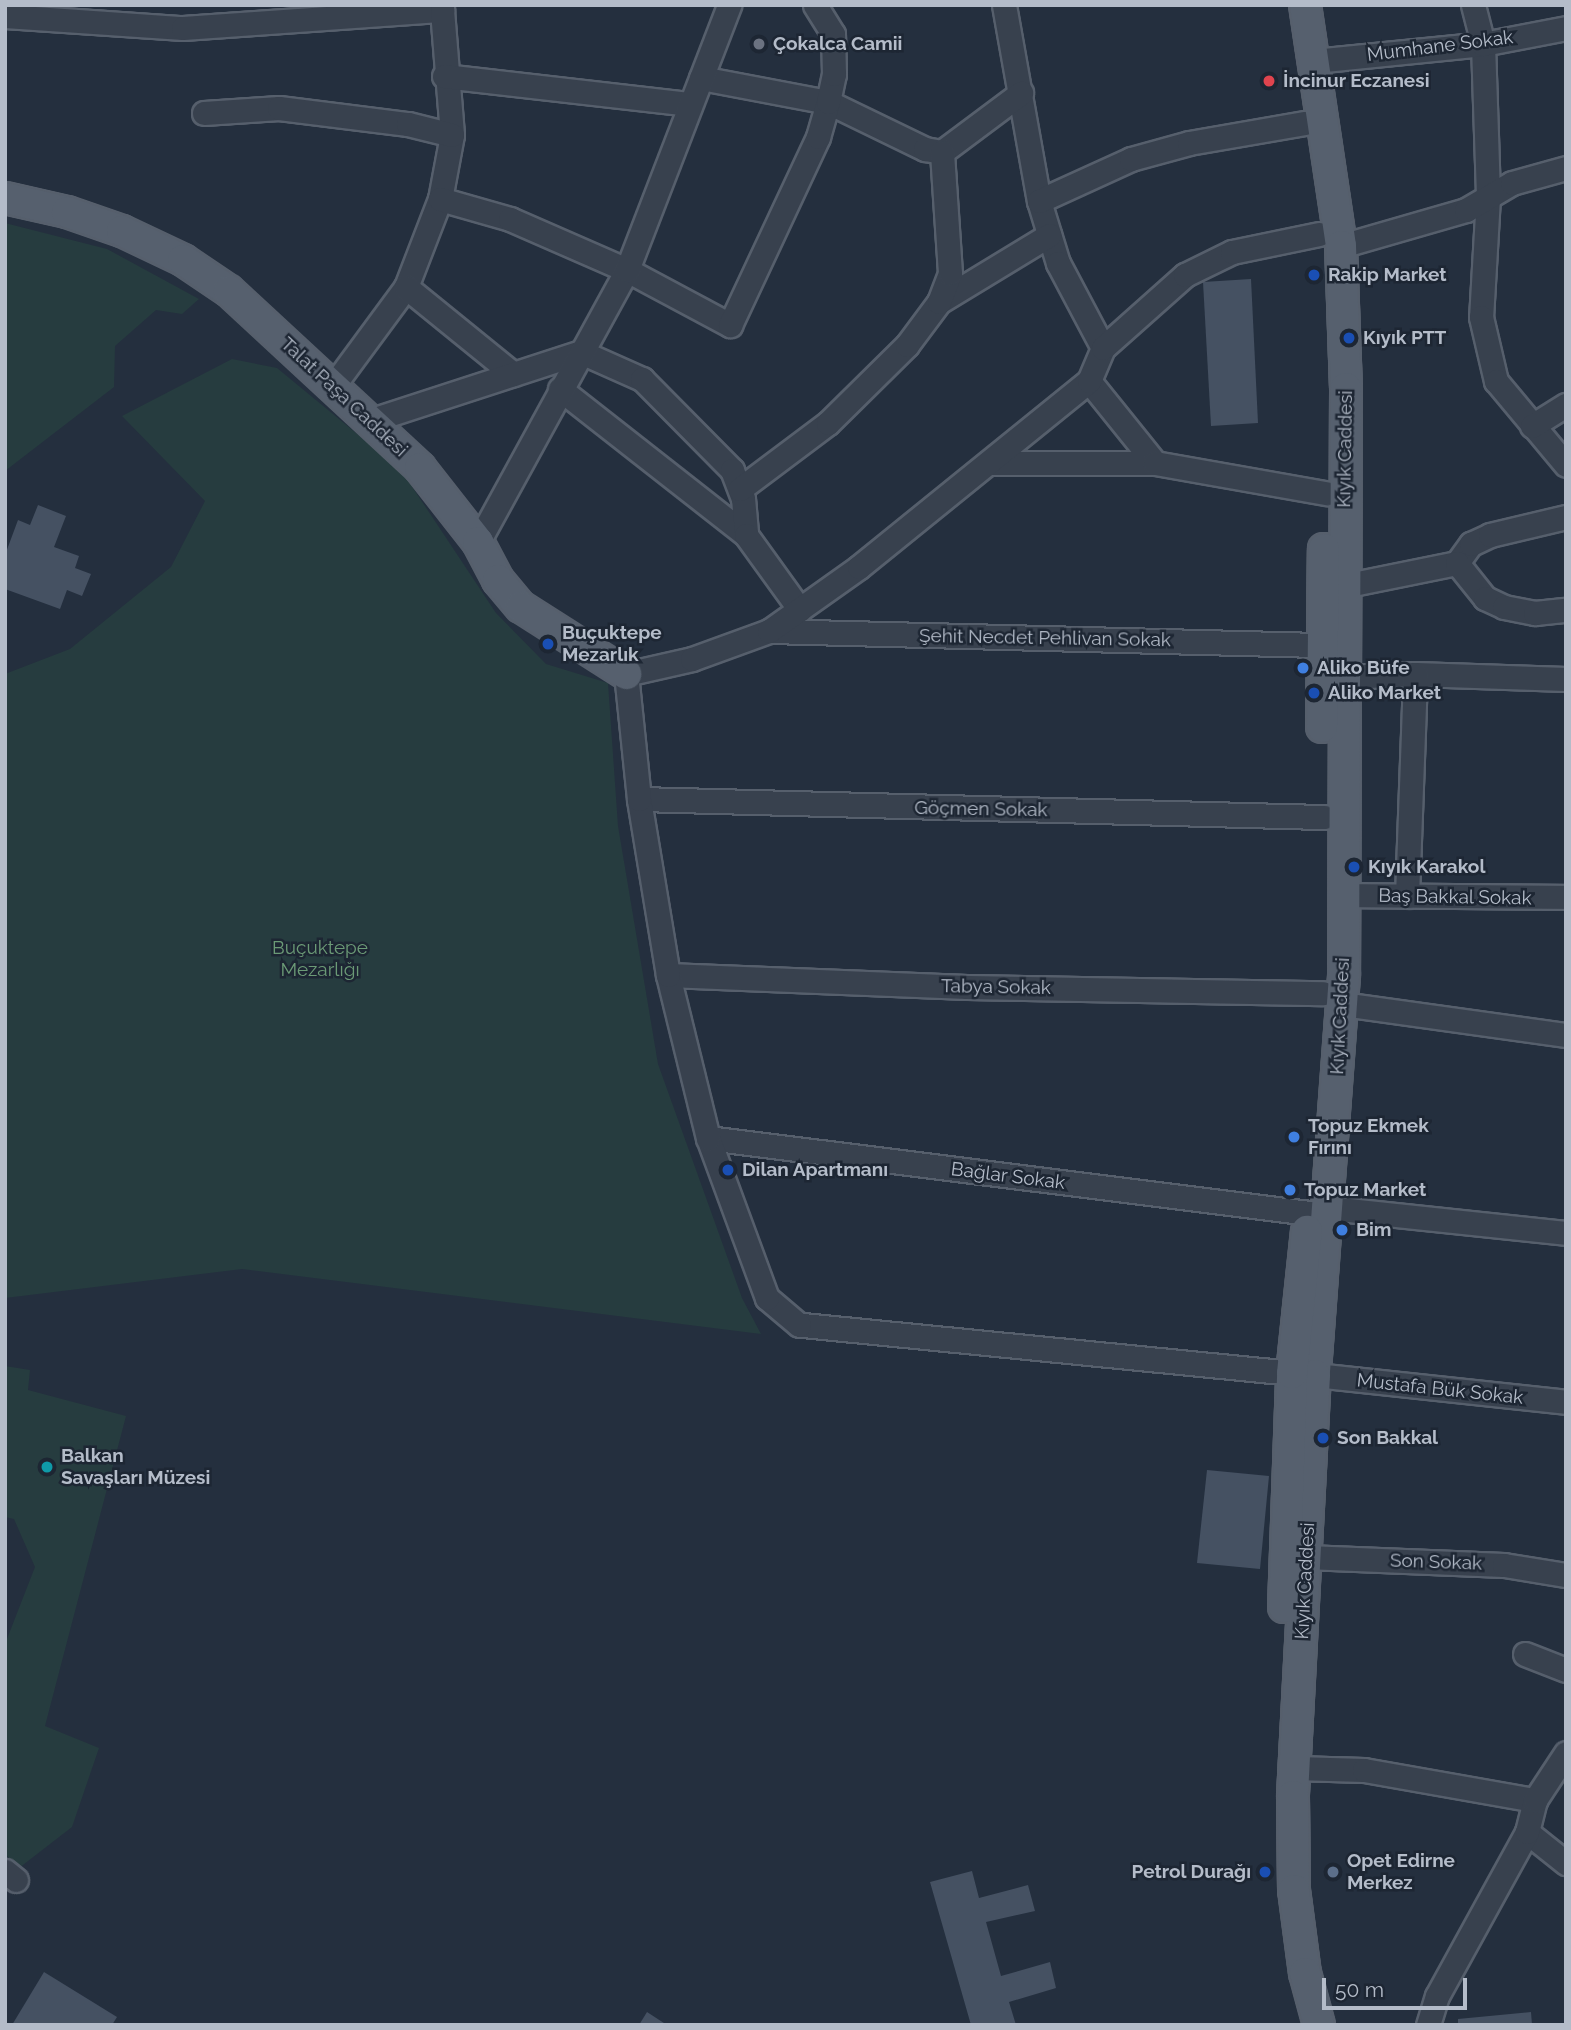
<!DOCTYPE html>
<html>
<head>
<meta charset="utf-8">
<style>
	body { margin:0 }
	#map { position:relative; width:1571px; height:2030px; overflow:hidden; background:#242f3e; font-family:Raleway,sans-serif }
	div>[style] { position:absolute }
	.green>* { inset:0; background:#263c3f }
	.building>* { inset:0; background:#455162 }
	.roads { filter:drop-shadow(2px 0 #565f6c) drop-shadow(-2px 0 #565f6c) drop-shadow(0 2px #565f6c) drop-shadow(0 -2px #565f6c) }
	.minor>* { height:23px; margin:-11.5px; padding:0 11.5px; transform-origin:11.5px; border-radius:11.5px; background:#38414e }
	.major>* { height:30px; margin:-15px; padding:0 15px; transform-origin:15px; border-radius:15px; background:#56606e }
	.dots>* { width:19px; height:19px; translate:-50% -50%; box-sizing:border-box; border:4px solid #1d2633; border-radius:50% }
	span { translate:-50% -50%; white-space:nowrap; text-align:center; line-height:1.15; -webkit-text-stroke:5px #1d2633; paint-order:stroke }
	.poi-label { font-size:19px; color:#b4bcc9; font-weight:700 }
	.left { translate:0 -50%; text-align:left }
	.right { translate:-100% -50%; text-align:right }
	.street-label { font-size:19px; color:#b4bcc9 }
	.park-label { font-size:19px; color:#6b9a76 }
	.frame { position:absolute; inset:0; border:7px solid #b4bcc9; pointer-events:none }
	.scale { position:absolute; left:1322px; top:1978px; width:145px; height:32px; box-sizing:border-box; border:4px solid #b4bcc9; border-top:0; padding-left:9px; font-size:21px; line-height:24px; white-space:nowrap; color:#b4bcc9; -webkit-text-stroke:5px #1d2633; paint-order:stroke }
</style>
</head>
<body>
<div id="map">
	<div class="green">
		<div style="clip-path:polygon(5px 223px,107px 249px,199px 299px,182px 314px,156px 310px,115px 346px,114px 387px,5px 471px)"></div>
		<div style="clip-path:polygon(232px 359px,277px 368px,401px 470px,496px 613px,546px 664px,608px 683px,618px 826px,658px 1064px,742px 1298px,761px 1334px,242px 1269px,5px 1298px,5px 674px,70px 649px,171px 567px,205px 501px,122px 416px)"></div>
		<div style="clip-path:polygon(5px 1366px,30px 1370px,28px 1390px,126px 1416px,45px 1726px,99px 1748px,72px 1827px,19px 1868px,5px 1854px,5px 1644px,35px 1567px,14px 1519px,5px 1517px)"></div>
	</div>
	<div class="building">
		<div style="clip-path:polygon(1251px 279px,1258px 423px,1211px 426px,1203px 282px)"></div>
		<div style="clip-path:polygon(38px 505px,66px 516px,54px 547px,79px 556px,75px 568px,91px 574px,82px 596px,67px 590px,60px 609px,5px 589px,5px 555px,18px 520px,30px 525px)"></div>
		<div style="clip-path:polygon(1207px 1470px,1269px 1476px,1260px 1569px,1197px 1563px)"></div>
		<div style="clip-path:polygon(972px 1871px,979px 1898px,1028px 1885px,1035px 1911px,986px 1922px,1001px 1976px,1050px 1962px,1056px 1988px,1009px 2002px,1016px 2025px,971px 2025px,930px 1882px)"></div>
		<div style="clip-path:polygon(44px 1972px,117px 2017px,112px 2025px,12px 2025px)"></div>
		<div style="clip-path:polygon(647px 2012px,667px 2025px,639px 2025px)"></div>
		<div style="clip-path:polygon(1531px 2012px,1532px 2025px,1458px 2025px,1458px 2019px)"></div>
	</div>
	<div class="roads">
		<div class="minor">
			<div style="left:1004px;top:5px;width:199px;rotate:79.9deg"></div>
			<div style="left:1039px;top:201px;width:65px;rotate:73deg"></div>
			<div style="left:1058px;top:263px;width:96px;rotate:62.1deg"></div>
			<div style="left:1473px;top:5px;width:40px;rotate:75.6deg"></div>
			<div style="left:1483px;top:44px;width:153px;rotate:88.1deg"></div>
			<div style="left:1488px;top:197px;width:120px;rotate:93.3deg"></div>
			<div style="left:1481px;top:317px;width:66px;rotate:76.8deg"></div>
			<div style="left:1496px;top:381px;width:109px;rotate:50.2deg"></div>
			<div style="left:5px;top:16px;width:178px;rotate:3.9deg"></div>
			<div style="left:183px;top:28px;width:260px;rotate:-4deg"></div>
			<div style="left:442px;top:10px;width:125px;rotate:85.4deg"></div>
			<div style="left:452px;top:135px;width:65px;rotate:100.6deg"></div>
			<div style="left:440px;top:199px;width:94px;rotate:111.1deg"></div>
			<div style="left:406px;top:287px;width:123px;rotate:126.4deg"></div>
			<div style="left:1314px;top:61px;width:170px;rotate:-5.7deg"></div>
			<div style="left:1483px;top:44px;width:85px;rotate:-10.9deg"></div>
			<div style="left:444px;top:76px;width:248px;rotate:6.5deg"></div>
			<div style="left:701px;top:78px;width:129px;rotate:10.7deg"></div>
			<div style="left:828px;top:102px;width:108px;rotate:25.9deg"></div>
			<div style="left:925px;top:149px;width:17px;rotate:10deg"></div>
			<div style="left:942px;top:152px;width:99px;rotate:-36.8deg"></div>
			<div style="left:204px;top:113px;width:75px;rotate:-3.8deg"></div>
			<div style="left:279px;top:108px;width:130px;rotate:7.1deg"></div>
			<div style="left:408px;top:124px;width:45px;rotate:14deg"></div>
			<div style="left:440px;top:199px;width:73px;rotate:15.9deg"></div>
			<div style="left:510px;top:219px;width:128px;rotate:23.6deg"></div>
			<div style="left:627px;top:270px;width:117px;rotate:28.1deg"></div>
			<div style="left:730px;top:325px;width:208px;rotate:-64.9deg"></div>
			<div style="left:818px;top:137px;width:36px;rotate:-74deg"></div>
			<div style="left:828px;top:102px;width:29px;rotate:-78deg"></div>
			<div style="left:834px;top:74px;width:40px;rotate:-91.4deg"></div>
			<div style="left:833px;top:34px;width:34px;rotate:-122deg"></div>
			<div style="left:1039px;top:201px;width:101px;rotate:-24.5deg"></div>
			<div style="left:1131px;top:159px;width:60px;rotate:-15.4deg"></div>
			<div style="left:1189px;top:143px;width:118px;rotate:-9.8deg"></div>
			<div style="left:1341px;top:246px;width:130px;rotate:-16.1deg"></div>
			<div style="left:1466px;top:210px;width:53px;rotate:-30.4deg"></div>
			<div style="left:1512px;top:183px;width:56px;rotate:-15.5deg"></div>
			<div style="left:406px;top:287px;width:138px;rotate:39.1deg"></div>
			<div style="left:939px;top:302px;width:129px;rotate:-31.3deg"></div>
			<div style="left:1089px;top:381px;width:105px;rotate:51.2deg"></div>
			<div style="left:560px;top:389px;width:236px;rotate:38.1deg"></div>
			<div style="left:372px;top:420px;width:220px;rotate:-18deg"></div>
			<div style="left:581px;top:352px;width:67px;rotate:23.9deg"></div>
			<div style="left:642px;top:379px;width:128px;rotate:45.3deg"></div>
			<div style="left:732px;top:470px;width:30px;rotate:69deg"></div>
			<div style="left:743px;top:498px;width:37px;rotate:85deg"></div>
			<div style="left:746px;top:535px;width:92px;rotate:54.2deg"></div>
			<div style="left:1532px;top:426px;width:40px;rotate:-32deg"></div>
			<div style="left:989px;top:463px;width:166px"></div>
			<div style="left:1155px;top:463px;width:174px;rotate:10deg"></div>
			<div style="left:740px;top:489px;width:110px;rotate:-36.9deg"></div>
			<div style="left:828px;top:423px;width:111px;rotate:-44.6deg"></div>
			<div style="left:907px;top:345px;width:54px;rotate:-53.3deg"></div>
			<div style="left:939px;top:302px;width:31px;rotate:-69deg"></div>
			<div style="left:950px;top:273px;width:121px;rotate:-93.8deg"></div>
			<div style="left:478px;top:542px;width:310px;rotate:-61.3deg"></div>
			<div style="left:627px;top:270px;width:284px;rotate:-68.9deg"></div>
			<div style="left:1457px;top:563px;width:24px;rotate:-54deg"></div>
			<div style="left:1471px;top:544px;width:21px;rotate:-25deg"></div>
			<div style="left:1490px;top:535px;width:78px;rotate:-13.3deg"></div>
			<div style="left:1343px;top:586px;width:116px;rotate:-11.4deg"></div>
			<div style="left:1457px;top:563px;width:45px;rotate:51.3deg"></div>
			<div style="left:1485px;top:598px;width:21px;rotate:25deg"></div>
			<div style="left:1504px;top:607px;width:32px;rotate:11deg"></div>
			<div style="left:1535px;top:613px;width:31px;rotate:-6deg"></div>
			<div style="left:769px;top:631px;width:551px;rotate:1.46deg"></div>
			<div style="left:1342px;top:677px;width:73px;rotate:-2.4deg"></div>
			<div style="left:1415px;top:674px;width:151px;rotate:1.9deg"></div>
			<div style="left:639px;top:799px;width:685px;rotate:1.51deg"></div>
			<div style="left:1343px;top:895px;width:223px;rotate:0.5deg"></div>
			<div style="left:1407px;top:896px;width:222px;rotate:-87.9deg"></div>
			<div style="left:668px;top:975px;width:299px;rotate:2.3deg"></div>
			<div style="left:967px;top:987px;width:356px;rotate:1deg"></div>
			<div style="left:1342px;top:1004px;width:226px;rotate:7.9deg"></div>
			<div style="left:708px;top:1138px;width:606px;rotate:7.11deg"></div>
			<div style="left:1329px;top:1208px;width:238px;rotate:6deg"></div>
			<div style="left:1292px;top:1373px;width:495px;rotate:-174.4deg"></div>
			<div style="left:799px;top:1325px;width:42px;rotate:-139.8deg"></div>
			<div style="left:767px;top:1298px;width:171px;rotate:-110.2deg"></div>
			<div style="left:708px;top:1138px;width:168px;rotate:-103.8deg"></div>
			<div style="left:668px;top:975px;width:178px;rotate:-99.4deg"></div>
			<div style="left:639px;top:799px;width:126px;rotate:-95.9deg"></div>
			<div style="left:626px;top:674px;width:68px;rotate:-12.8deg"></div>
			<div style="left:692px;top:659px;width:82px;rotate:-20deg"></div>
			<div style="left:769px;top:631px;width:110px;rotate:-35.4deg"></div>
			<div style="left:859px;top:567px;width:296px;rotate:-39deg"></div>
			<div style="left:1089px;top:381px;width:36px;rotate:-67deg"></div>
			<div style="left:1103px;top:348px;width:110px;rotate:-41.7deg"></div>
			<div style="left:1185px;top:275px;width:52px;rotate:-26.1deg"></div>
			<div style="left:1232px;top:252px;width:89px;rotate:-11.7deg"></div>
			<div style="left:1315px;top:1375px;width:252px;rotate:6.1deg"></div>
			<div style="left:1306px;top:1557px;width:198px;rotate:2.3deg"></div>
			<div style="left:1504px;top:1565px;width:63px;rotate:9.2deg"></div>
			<div style="left:1525px;top:1654px;width:44px;rotate:21.3deg"></div>
			<div style="left:1295px;top:1768px;width:69px;rotate:1.7deg"></div>
			<div style="left:1364px;top:1770px;width:174px;rotate:10deg"></div>
			<div style="left:1527px;top:1832px;width:50px;rotate:38.5deg"></div>
			<div style="left:5px;top:1871px;width:14px;rotate:39deg"></div>
			<div style="left:1428px;top:2025px;width:30px;rotate:-73deg"></div>
			<div style="left:1437px;top:1996px;width:187px;rotate:-61.2deg"></div>
			<div style="left:1527px;top:1832px;width:33px;rotate:-76deg"></div>
			<div style="left:1535px;top:1800px;width:56px;rotate:-56.6deg"></div>
		</div>
		<div class="major">
			<div style="left:1305px;top:5px;width:244px;rotate:81.5deg"></div>
			<div style="left:1341px;top:246px;width:142px;rotate:88deg"></div>
			<div style="left:1346px;top:388px;width:588px;rotate:90.19deg"></div>
			<div style="left:1344px;top:976px;width:400px;rotate:94.2deg"></div>
			<div style="left:1315px;top:1375px;width:422px;rotate:93deg"></div>
			<div style="left:1293px;top:1796px;width:94px;rotate:89.4deg"></div>
			<div style="left:1294px;top:1890px;width:84px;rotate:82.5deg"></div>
			<div style="left:1305px;top:1973px;width:54px;rotate:74.9deg"></div>
			<div style="left:5px;top:198px;width:64px;rotate:12.7deg"></div>
			<div style="left:67px;top:212px;width:58px;rotate:19.1deg"></div>
			<div style="left:122px;top:231px;width:68px;rotate:25.4deg"></div>
			<div style="left:183px;top:260px;width:55px;rotate:34deg"></div>
			<div style="left:229px;top:291px;width:260px;rotate:42.8deg"></div>
			<div style="left:420px;top:468px;width:94px;rotate:51.9deg"></div>
			<div style="left:478px;top:542px;width:43px;rotate:62.2deg"></div>
			<div style="left:498px;top:580px;width:35px;rotate:50deg"></div>
			<div style="left:521px;top:607px;width:125px;rotate:32.5deg"></div>
			<div style="left:1322px;top:727px;width:178px;rotate:-89.4deg"></div>
			<div style="left:1284px;top:1607px;width:234px;rotate:-88deg"></div>
			<div style="left:1292px;top:1373px;width:143px;rotate:-84deg"></div>
		</div>
	</div>
	<div class="dots">
		<div style="left:759px;top:44px;background:#6b7280"></div>
		<div style="left:1269px;top:81px;background:#e0444e"></div>
		<div style="left:1314px;top:275px;background:#1a4fb4"></div>
		<div style="left:1349px;top:338px;background:#1a4fb4"></div>
		<div style="left:548px;top:644px;background:#1a4fb4"></div>
		<div style="left:1303px;top:668px;background:#3f7fe0"></div>
		<div style="left:1314px;top:693px;background:#1a4fb4"></div>
		<div style="left:1354px;top:867px;background:#1a4fb4"></div>
		<div style="left:1294px;top:1137px;background:#3f7fe0"></div>
		<div style="left:728px;top:1170px;background:#1a4fb4"></div>
		<div style="left:1290px;top:1190px;background:#3f7fe0"></div>
		<div style="left:1342px;top:1230px;background:#3f7fe0"></div>
		<div style="left:1323px;top:1438px;background:#1a4fb4"></div>
		<div style="left:47px;top:1467px;background:#0f9aa8"></div>
		<div style="left:1265px;top:1872px;background:#1a4fb4"></div>
		<div style="left:1333px;top:1872px;background:#5c6f8a"></div>
	</div>
	<div class="poi-label">
		<span class="left" style="left:773px;top:44px">Çokalca Camii</span>
		<span class="left" style="left:1283px;top:81px">İncinur Eczanesi</span>
		<span class="left" style="left:1328px;top:275px">Rakip Market</span>
		<span class="left" style="left:1363px;top:338px">Kıyık PTT</span>
		<span class="left" style="left:562px;top:644px">Buçuktepe<br>Mezarlık</span>
		<span class="left" style="left:1317px;top:668px">Aliko Büfe</span>
		<span class="left" style="left:1328px;top:693px">Aliko Market</span>
		<span class="left" style="left:1368px;top:867px">Kıyık Karakol</span>
		<span class="left" style="left:1308px;top:1137px">Topuz Ekmek<br>Fırını</span>
		<span class="left" style="left:742px;top:1170px">Dilan Apartmanı</span>
		<span class="left" style="left:1304px;top:1190px">Topuz Market</span>
		<span class="left" style="left:1356px;top:1230px">Bim</span>
		<span class="left" style="left:1337px;top:1438px">Son Bakkal</span>
		<span class="left" style="left:61px;top:1467px">Balkan<br>Savaşları Müzesi</span>
		<span class="left" style="left:1347px;top:1872px">Opet Edirne<br>Merkez</span>
		<span class="right" style="left:1251px;top:1872px">Petrol Durağı</span>
	</div>
	<div class="street-label">
		<span style="left:1440px;top:46px;rotate:-7deg">Mumhane Sokak</span>
		<span style="left:344px;top:397px;rotate:43deg">Talat Paşa Caddesi</span>
		<span style="left:1345px;top:449px;rotate:-89deg">Kıyık Caddesi</span>
		<span style="left:1045px;top:638px;rotate:1deg">Şehit Necdet Pehlivan Sokak</span>
		<span style="left:981px;top:809px;rotate:1deg">Göçmen Sokak</span>
		<span style="left:1455px;top:897px;rotate:1deg">Baş Bakkal Sokak</span>
		<span style="left:996px;top:987px;rotate:1deg">Tabya Sokak</span>
		<span style="left:1340px;top:1016px;rotate:-87deg">Kıyık Caddesi</span>
		<span style="left:1008px;top:1176px;rotate:7deg">Bağlar Sokak</span>
		<span style="left:1440px;top:1389px;rotate:6deg">Mustafa Bük Sokak</span>
		<span style="left:1436px;top:1562px;rotate:2deg">Son Sokak</span>
		<span style="left:1305px;top:1581px;rotate:-87deg">Kıyık Caddesi</span>
	</div>
	<div class="park-label">
		<span style="left:320px;top:959px">Buçuktepe<br>Mezarlığı</span>
	</div>
	<div class="frame"></div>
	<div class="scale">50 m</div>
</div>
</body>
</html>
